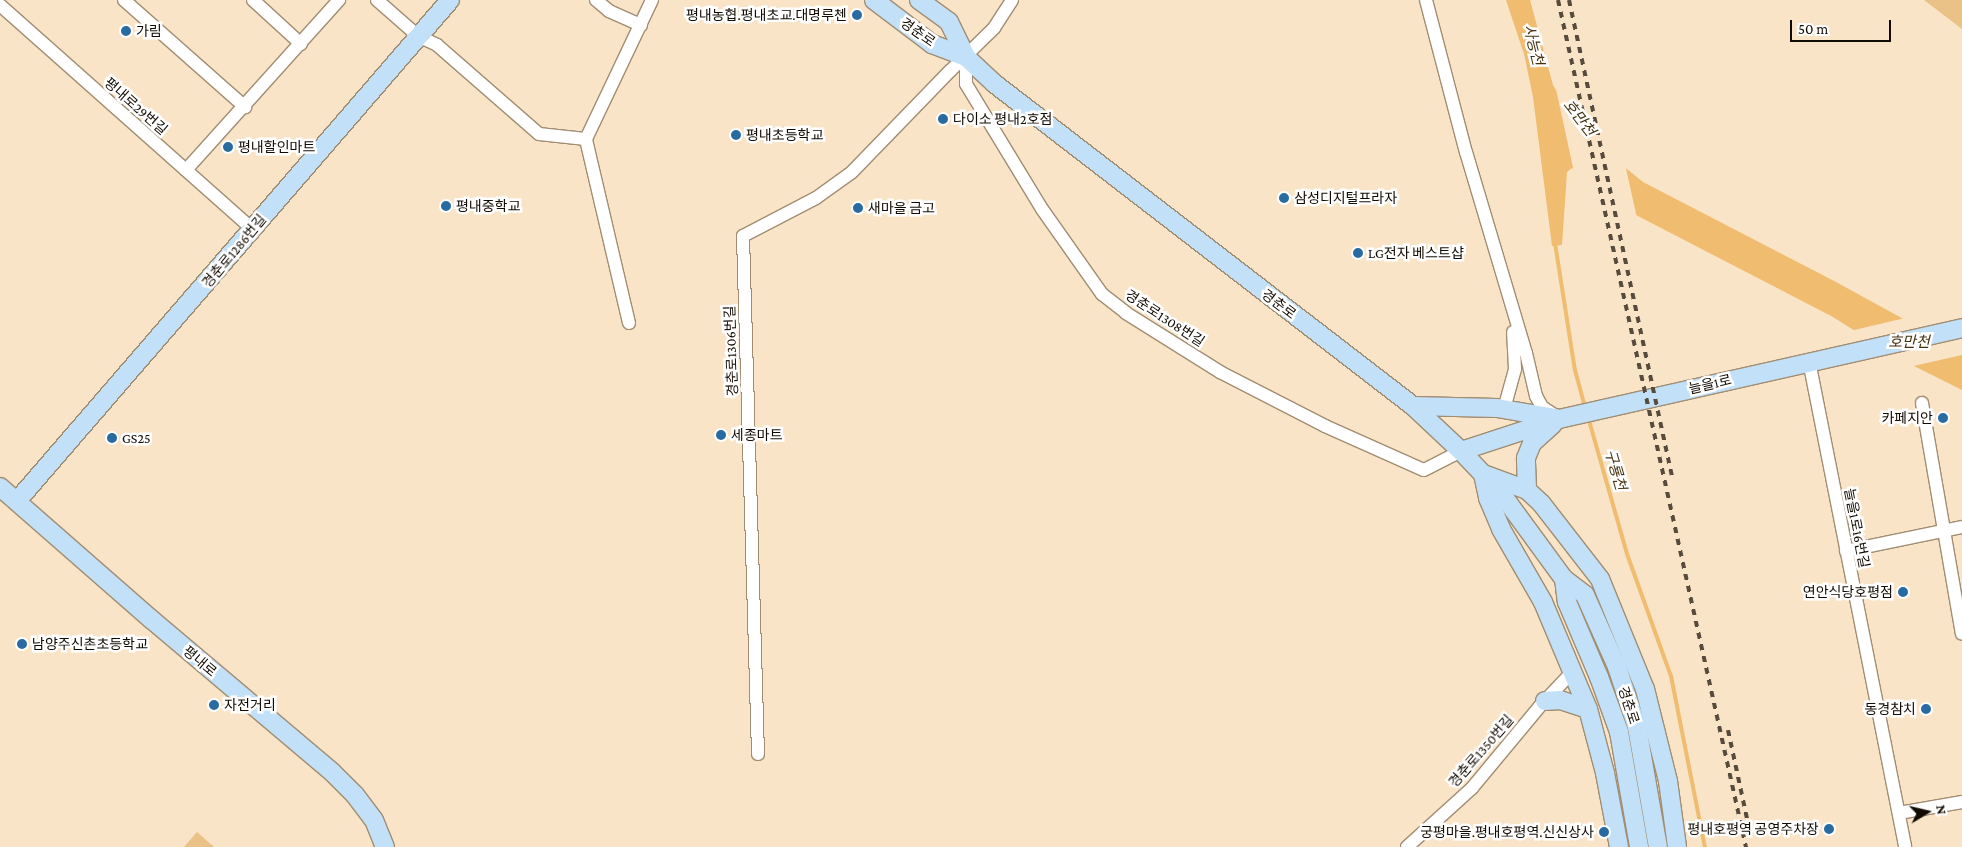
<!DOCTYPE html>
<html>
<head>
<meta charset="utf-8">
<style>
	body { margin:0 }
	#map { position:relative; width:1962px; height:847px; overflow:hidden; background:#f9e4c7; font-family:"Crimson Pro","Noto Sans KR",serif }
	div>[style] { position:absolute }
	.green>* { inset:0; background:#eac187 }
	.water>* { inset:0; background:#f0bc70 }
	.pier>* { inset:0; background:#f9e4c7 }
	.stream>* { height:4px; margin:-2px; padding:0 2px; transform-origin:2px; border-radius:2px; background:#f0bc70 }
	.roads { filter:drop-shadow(1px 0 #a18d72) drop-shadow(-1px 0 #a18d72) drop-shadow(0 1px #a18d72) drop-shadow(0 -1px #a18d72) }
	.street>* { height:12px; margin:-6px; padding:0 6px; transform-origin:6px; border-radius:6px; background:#fff }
	.secondary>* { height:18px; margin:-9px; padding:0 9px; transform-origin:9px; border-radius:9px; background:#c2e1f9 }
	.rail>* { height:4px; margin-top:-2px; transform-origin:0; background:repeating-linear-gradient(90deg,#564b3d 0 6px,transparent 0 12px) }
	.dots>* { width:14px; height:14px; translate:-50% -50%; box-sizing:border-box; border:2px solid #fff; border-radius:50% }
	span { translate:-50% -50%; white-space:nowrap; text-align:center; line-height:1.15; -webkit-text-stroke:5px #fff; paint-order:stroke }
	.poi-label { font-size:14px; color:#120b03 }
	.right { translate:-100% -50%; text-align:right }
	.left { translate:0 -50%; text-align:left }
	.street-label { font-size:14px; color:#120b03 }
	.water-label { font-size:15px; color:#46310f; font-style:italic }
	.north { position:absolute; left:1902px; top:787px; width:50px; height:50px; -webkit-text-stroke:4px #fff; paint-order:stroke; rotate:81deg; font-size:14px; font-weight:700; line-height:20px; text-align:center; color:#120b03 }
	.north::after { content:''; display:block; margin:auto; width:18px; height:22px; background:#120b03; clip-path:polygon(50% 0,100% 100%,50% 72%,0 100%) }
	.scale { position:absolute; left:1790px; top:20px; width:101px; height:22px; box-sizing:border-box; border:2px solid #120b03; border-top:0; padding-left:6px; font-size:15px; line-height:18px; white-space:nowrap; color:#120b03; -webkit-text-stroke:4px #fff; paint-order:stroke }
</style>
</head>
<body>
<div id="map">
	<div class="green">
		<div style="clip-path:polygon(1924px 0,1962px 0,1962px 29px)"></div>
		<div style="clip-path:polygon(197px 832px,214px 847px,184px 847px)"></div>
	</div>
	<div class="water">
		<div style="clip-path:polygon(1506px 0,1530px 0,1553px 85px,1585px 135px,1643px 182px,1836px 282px,1962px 351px,1962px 390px,1898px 358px,1833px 317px,1634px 214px,1572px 168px,1567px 172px,1562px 245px,1552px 246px,1533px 97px,1524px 54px)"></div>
	</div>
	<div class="pier">
		<div style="clip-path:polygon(1552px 71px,1555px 84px,1587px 133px,1625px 164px,1637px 218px,1574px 172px)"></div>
		<div style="clip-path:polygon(1905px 318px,1962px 349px,1962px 355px,1909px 367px,1850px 331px)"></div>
	</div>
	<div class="stream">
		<div style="left:1555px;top:243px;width:129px;rotate:81.1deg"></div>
		<div style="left:1575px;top:370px;width:39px;rotate:75deg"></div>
		<div style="left:1588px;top:417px;width:142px;rotate:74.1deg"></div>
		<div style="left:1627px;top:554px;width:130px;rotate:70.2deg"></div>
		<div style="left:1671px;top:676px;width:174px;rotate:78.8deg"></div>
	</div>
	<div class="roads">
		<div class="street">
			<div style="left:124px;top:0;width:162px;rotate:41.5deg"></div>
			<div style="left:253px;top:0;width:65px;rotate:42.5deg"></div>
			<div style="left:377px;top:0;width:55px;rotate:41.3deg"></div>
			<div style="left:418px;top:36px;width:21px;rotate:25deg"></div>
			<div style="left:437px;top:45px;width:135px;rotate:41.1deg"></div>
			<div style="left:539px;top:134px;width:47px;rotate:6.1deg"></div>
			<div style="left:596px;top:0;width:17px;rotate:40deg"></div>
			<div style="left:609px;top:11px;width:35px;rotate:24deg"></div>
			<div style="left:1426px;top:0;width:157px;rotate:75.3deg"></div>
			<div style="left:1466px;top:152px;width:210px;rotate:73.4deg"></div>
			<div style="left:1526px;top:353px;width:44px;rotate:76.9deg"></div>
			<div style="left:1536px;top:396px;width:13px;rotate:61deg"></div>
			<div style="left:1542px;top:407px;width:17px;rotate:33deg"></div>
			<div style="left:0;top:5px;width:337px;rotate:41.6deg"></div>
			<div style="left:966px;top:57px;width:27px;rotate:90deg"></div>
			<div style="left:966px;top:84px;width:146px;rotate:58.7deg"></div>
			<div style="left:1042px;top:209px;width:104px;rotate:54.8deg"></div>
			<div style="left:1102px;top:294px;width:31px;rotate:38deg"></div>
			<div style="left:1126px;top:313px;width:111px;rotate:32.1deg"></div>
			<div style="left:1220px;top:372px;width:118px;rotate:27.2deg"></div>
			<div style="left:1325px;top:426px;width:108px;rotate:24deg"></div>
			<div style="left:1424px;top:470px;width:42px;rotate:-27.2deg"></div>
			<div style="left:186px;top:170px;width:229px;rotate:-48deg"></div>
			<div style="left:629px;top:323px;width:189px;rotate:-103.2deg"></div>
			<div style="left:586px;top:139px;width:154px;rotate:-64.6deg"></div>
			<div style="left:1809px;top:361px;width:495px;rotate:78.8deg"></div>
			<div style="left:1922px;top:403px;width:234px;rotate:80.2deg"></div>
			<div style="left:1504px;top:409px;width:41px;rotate:-74.6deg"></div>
			<div style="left:1515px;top:369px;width:37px;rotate:-93deg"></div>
			<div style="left:1846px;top:551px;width:118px;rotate:-11.7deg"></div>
			<div style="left:758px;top:754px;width:518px;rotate:-91.66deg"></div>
			<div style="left:743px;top:236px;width:82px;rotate:-27.5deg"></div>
			<div style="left:816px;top:198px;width:44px;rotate:-35.8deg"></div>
			<div style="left:852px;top:172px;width:141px;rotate:-45.9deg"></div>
			<div style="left:950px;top:71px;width:62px;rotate:-44.3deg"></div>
			<div style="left:994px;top:28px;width:33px;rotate:-57deg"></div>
			<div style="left:1899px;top:813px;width:64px;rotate:-9.9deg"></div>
			<div style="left:1407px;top:847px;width:88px;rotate:-42.2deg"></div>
			<div style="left:1472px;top:788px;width:108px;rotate:-50.3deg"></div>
			<div style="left:1541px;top:705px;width:47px;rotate:-46.7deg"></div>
		</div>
		<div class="secondary">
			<div style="left:874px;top:0;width:73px;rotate:37.2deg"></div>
			<div style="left:932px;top:44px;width:36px;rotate:21deg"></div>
			<div style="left:919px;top:0;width:37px;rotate:36deg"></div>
			<div style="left:949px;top:22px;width:39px;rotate:64deg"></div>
			<div style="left:966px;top:57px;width:40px;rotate:43deg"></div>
			<div style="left:995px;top:84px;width:528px;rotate:37.61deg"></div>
			<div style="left:1413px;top:406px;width:66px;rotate:43.2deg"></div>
			<div style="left:1461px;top:451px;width:58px;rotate:46.4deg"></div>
			<div style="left:1501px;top:493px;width:107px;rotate:53.8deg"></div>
			<div style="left:1564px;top:579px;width:26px;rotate:37deg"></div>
			<div style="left:1585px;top:595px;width:79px;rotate:66deg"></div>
			<div style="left:1617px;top:667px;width:63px;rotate:71.6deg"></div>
			<div style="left:1637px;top:727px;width:122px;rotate:80.1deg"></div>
			<div style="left:1413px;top:406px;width:84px;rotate:1.4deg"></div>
			<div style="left:1497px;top:408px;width:60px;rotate:9.6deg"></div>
			<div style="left:1461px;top:451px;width:103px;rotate:-18.1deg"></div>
			<div style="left:1559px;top:419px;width:413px;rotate:-12.7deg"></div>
			<div style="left:1483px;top:474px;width:25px;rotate:78deg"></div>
			<div style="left:1488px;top:498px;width:34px;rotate:67deg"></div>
			<div style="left:1501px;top:529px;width:84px;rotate:60.1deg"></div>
			<div style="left:1543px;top:602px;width:116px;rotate:67.2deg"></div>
			<div style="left:1588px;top:709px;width:66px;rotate:75.1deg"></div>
			<div style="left:1605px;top:773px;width:75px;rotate:79.3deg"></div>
			<div style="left:1486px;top:475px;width:44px;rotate:20.1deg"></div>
			<div style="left:1527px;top:490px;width:19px;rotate:43deg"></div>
			<div style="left:1541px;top:503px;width:96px;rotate:52.2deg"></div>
			<div style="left:1600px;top:579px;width:119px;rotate:67.8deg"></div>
			<div style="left:1645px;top:689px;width:95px;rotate:76deg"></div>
			<div style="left:1668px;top:781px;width:67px;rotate:82.2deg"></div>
			<div style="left:0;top:487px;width:201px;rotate:41.2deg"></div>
			<div style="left:151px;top:619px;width:238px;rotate:40.2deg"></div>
			<div style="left:333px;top:773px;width:31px;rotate:45deg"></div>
			<div style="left:355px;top:795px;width:31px;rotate:53deg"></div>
			<div style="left:374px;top:820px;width:29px;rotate:68deg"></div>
			<div style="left:1527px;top:490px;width:32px;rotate:-92deg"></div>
			<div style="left:1526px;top:458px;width:16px;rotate:-68deg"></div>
			<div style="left:1532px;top:443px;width:28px;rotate:-42deg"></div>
			<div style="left:17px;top:501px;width:662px;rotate:-49.16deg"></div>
			<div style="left:1564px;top:579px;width:23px;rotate:83deg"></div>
			<div style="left:1567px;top:602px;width:82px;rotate:66.9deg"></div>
			<div style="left:1599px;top:677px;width:59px;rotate:70deg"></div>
			<div style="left:1619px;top:732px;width:117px;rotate:80.1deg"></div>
			<div style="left:1545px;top:701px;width:15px;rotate:-4deg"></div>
			<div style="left:1560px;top:700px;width:29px;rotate:18deg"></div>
		</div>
	</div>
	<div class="rail">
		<div style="left:1558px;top:0;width:868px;rotate:77.49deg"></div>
		<div style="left:1569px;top:0;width:490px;rotate:77.8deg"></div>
		<div style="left:1728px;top:730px;width:100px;rotate:77.9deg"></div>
	</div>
	<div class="dots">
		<div style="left:857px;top:15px;background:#286ba1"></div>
		<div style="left:126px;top:31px;background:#286ba1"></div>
		<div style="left:943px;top:119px;background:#286ba1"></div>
		<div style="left:736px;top:135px;background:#286ba1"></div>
		<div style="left:228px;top:147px;background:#286ba1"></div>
		<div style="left:1284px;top:198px;background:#286ba1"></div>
		<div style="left:446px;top:206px;background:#286ba1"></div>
		<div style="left:858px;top:208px;background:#286ba1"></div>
		<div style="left:1358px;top:253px;background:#286ba1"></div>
		<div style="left:1943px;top:418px;background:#286ba1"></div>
		<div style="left:721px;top:435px;background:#286ba1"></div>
		<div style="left:112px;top:438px;background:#286ba1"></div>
		<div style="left:1903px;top:592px;background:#286ba1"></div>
		<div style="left:22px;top:644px;background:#286ba1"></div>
		<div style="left:214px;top:705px;background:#286ba1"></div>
		<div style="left:1926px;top:709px;background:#286ba1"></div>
		<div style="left:1829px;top:829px;background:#286ba1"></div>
		<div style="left:1604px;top:832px;background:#286ba1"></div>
	</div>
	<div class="poi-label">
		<span class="right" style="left:847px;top:15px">평내농협.평내초교.대명루첸</span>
		<span class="left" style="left:136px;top:31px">가림</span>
		<span class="left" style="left:953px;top:119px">다이소 평내2호점</span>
		<span class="left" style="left:746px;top:135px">평내초등학교</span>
		<span class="left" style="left:238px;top:147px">평내할인마트</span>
		<span class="left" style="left:1294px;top:198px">삼성디지털프라자</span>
		<span class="left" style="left:456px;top:206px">평내중학교</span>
		<span class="left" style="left:868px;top:208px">새마을 금고</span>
		<span class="left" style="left:1368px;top:253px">LG전자 베스트샵</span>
		<span class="right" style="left:1933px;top:418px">카페지안</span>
		<span class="left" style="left:731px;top:435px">세종마트</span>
		<span class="left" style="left:122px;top:438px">GS25</span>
		<span class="right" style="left:1893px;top:592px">연안식당호평점</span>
		<span class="left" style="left:32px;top:644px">남양주신촌초등학교</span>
		<span class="left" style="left:224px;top:705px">자전거리</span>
		<span class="right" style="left:1916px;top:709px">동경참치</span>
		<span class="right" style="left:1819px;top:829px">평내호평역 공영주차장</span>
		<span class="right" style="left:1594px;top:832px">궁평마을.평내호평역.신신상사</span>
	</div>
	<div class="street-label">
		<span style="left:918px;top:32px;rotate:35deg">경춘로</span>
		<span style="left:136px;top:106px;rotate:41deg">평내로29번길</span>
		<span style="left:234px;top:251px;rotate:-50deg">경춘로1286번길</span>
		<span style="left:1279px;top:304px;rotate:37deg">경춘로</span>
		<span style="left:1165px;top:318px;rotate:33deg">경춘로1308번길</span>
		<span style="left:731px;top:351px;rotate:-92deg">경춘로1306번길</span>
		<span style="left:1710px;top:384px;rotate:-13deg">늘을1로</span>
		<span style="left:1857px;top:528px;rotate:79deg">늘을1로16번길</span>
		<span style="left:200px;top:661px;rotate:40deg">평내로</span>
		<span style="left:1629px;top:705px;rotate:72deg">경춘로</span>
		<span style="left:1481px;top:751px;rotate:-49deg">경춘로1350번길</span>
	</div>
	<div class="water-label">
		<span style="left:1533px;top:45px;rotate:76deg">사능천</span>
		<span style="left:1579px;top:118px;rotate:52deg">호만천</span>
		<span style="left:1909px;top:343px">호만천</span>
		<span style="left:1615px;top:470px;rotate:74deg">구룡천</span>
	</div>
	<div class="north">N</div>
	<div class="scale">50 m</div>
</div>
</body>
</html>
